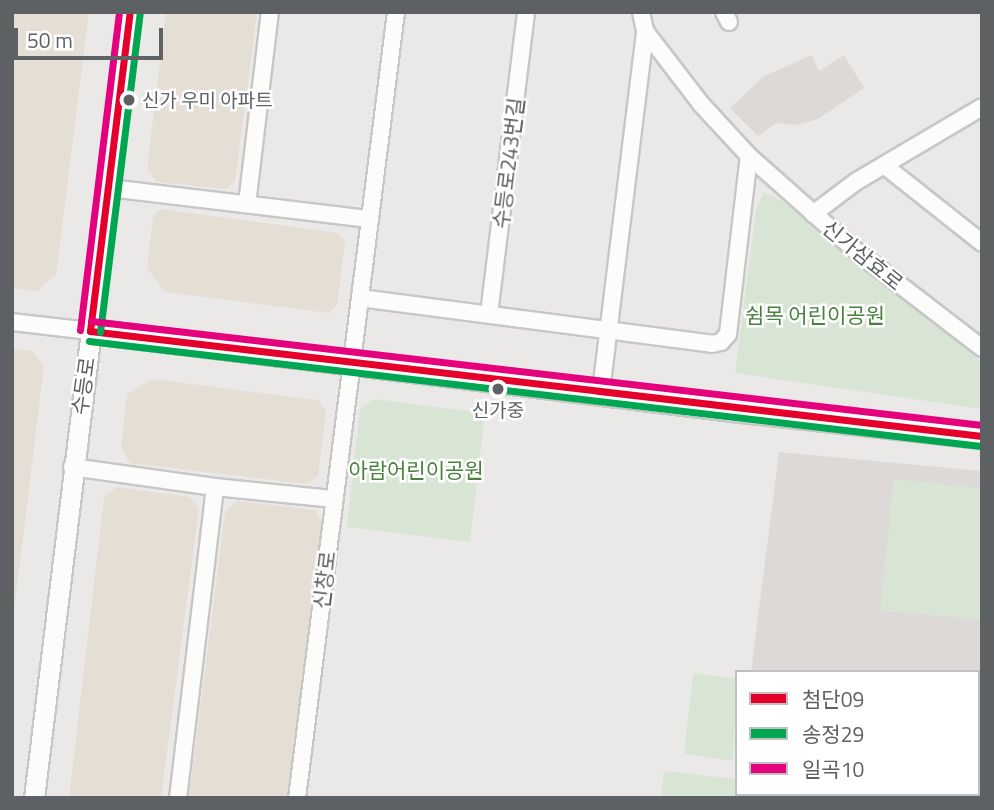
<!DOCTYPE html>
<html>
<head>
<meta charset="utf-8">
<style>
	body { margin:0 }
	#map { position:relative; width:994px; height:810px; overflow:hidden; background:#ebe9e7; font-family:"Titillium Web","Noto Sans KR",sans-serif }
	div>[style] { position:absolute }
	.commercial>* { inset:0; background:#e4ded5 }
	.education>* { inset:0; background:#ddd9d7 }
	.green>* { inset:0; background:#d8e5d4 }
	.roads { filter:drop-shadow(2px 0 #c8c7c7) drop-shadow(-2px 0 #c8c7c7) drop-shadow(0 2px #c8c7c7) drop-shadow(0 -2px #c8c7c7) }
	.minor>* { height:16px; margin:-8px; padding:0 8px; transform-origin:8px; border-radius:8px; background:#fcfcfb }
	.tertiary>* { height:19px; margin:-9.5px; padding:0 9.5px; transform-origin:9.5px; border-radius:9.5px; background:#fcfcfb }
	.secondary>* { height:23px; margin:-11.5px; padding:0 11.5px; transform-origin:11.5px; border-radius:11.5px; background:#fcfcfb }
	.bus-1>* { height:7px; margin:-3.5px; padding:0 3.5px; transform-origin:3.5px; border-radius:3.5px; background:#e4002b }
	.bus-2>* { height:7px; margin:-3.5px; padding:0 3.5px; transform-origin:3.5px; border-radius:3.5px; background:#00a651 }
	.bus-3>* { height:7px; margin:-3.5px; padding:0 3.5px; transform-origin:3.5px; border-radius:3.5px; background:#e5007d }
	.dots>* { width:19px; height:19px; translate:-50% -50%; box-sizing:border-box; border:4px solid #fff; border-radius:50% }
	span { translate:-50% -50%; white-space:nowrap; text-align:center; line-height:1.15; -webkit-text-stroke:5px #fff; paint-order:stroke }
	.bus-label { font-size:19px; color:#5d6164 }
	.left { translate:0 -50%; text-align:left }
	.street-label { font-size:21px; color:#5d6164 }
	.park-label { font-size:21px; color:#48813e }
	.frame { position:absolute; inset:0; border:14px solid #5d6164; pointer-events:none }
	.legend { position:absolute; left:735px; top:670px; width:245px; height:126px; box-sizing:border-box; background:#fff; border:2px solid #bec0c1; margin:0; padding:9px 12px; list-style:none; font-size:21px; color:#5d6164 }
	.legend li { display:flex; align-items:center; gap:14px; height:35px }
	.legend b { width:35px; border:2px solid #bec0c1 }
	.scale { position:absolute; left:14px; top:28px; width:149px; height:32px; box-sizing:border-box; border:4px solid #5d6164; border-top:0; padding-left:9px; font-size:21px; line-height:24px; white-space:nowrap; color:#5d6164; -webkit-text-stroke:5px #fff; paint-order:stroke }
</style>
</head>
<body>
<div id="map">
	<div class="commercial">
		<div style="clip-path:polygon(12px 12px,89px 12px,56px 275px,37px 291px,12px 288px)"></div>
		<div style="clip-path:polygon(166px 12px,257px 12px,235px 182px,226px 189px,157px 182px,147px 169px)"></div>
		<div style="clip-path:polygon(160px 209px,339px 233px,345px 241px,337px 305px,329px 313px,165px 292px,147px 268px,153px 216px)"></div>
		<div style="clip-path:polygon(12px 349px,32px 351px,44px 366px,12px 627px)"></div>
		<div style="clip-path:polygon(152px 379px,318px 400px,326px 410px,318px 476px,306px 484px,130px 463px,121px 446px,127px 394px)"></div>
		<div style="clip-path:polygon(116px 487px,189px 497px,199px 508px,161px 798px,69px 798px,104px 498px)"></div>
		<div style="clip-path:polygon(237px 501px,314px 510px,322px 521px,287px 798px,189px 798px,225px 512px)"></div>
	</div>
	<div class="education">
		<div style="clip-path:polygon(812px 55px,819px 71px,844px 55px,864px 88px,818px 119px,795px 125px,776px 123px,758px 136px,730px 108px,764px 76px)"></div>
		<div style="clip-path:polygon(779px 452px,982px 471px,982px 791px,978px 790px,978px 672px,751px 672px)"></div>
	</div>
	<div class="green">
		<div style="clip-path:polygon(763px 192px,783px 201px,982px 362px,982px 409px,735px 373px,756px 210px)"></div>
		<div style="clip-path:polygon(374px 399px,485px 413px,470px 542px,347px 527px,360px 409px)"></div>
		<div style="clip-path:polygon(894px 479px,982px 488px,982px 620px,880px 610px)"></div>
		<div style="clip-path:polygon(693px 673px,737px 679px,733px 761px,684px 754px)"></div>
		<div style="clip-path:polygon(664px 771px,737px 779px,737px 794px,741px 794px,740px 798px,661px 798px)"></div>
		<div style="clip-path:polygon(862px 794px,905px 794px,933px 798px,862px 798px)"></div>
	</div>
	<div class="roads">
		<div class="minor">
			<div style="left:641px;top:12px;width:19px;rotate:78deg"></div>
			<div style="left:645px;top:31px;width:92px;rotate:52.5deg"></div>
			<div style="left:701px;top:104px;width:71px;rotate:47.3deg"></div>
			<div style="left:749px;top:156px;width:143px;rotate:41.6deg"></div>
			<div style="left:856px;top:251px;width:159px;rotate:37.6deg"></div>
			<div style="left:724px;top:12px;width:11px;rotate:63deg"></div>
			<div style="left:885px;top:166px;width:124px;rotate:38.4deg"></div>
			<div style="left:109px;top:188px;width:263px;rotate:6.8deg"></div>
			<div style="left:247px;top:204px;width:193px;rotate:-83.2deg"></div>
			<div style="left:813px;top:214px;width:55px;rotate:-36.9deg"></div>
			<div style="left:857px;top:181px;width:145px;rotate:-30.6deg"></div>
			<div style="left:360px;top:298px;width:355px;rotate:7.4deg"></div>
			<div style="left:712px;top:344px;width:9px;rotate:-13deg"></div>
			<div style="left:721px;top:342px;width:11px;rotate:-49deg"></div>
			<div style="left:728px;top:334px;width:179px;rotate:-83.3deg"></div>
			<div style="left:489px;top:314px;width:304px;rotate:-83deg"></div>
			<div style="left:12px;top:322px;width:79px;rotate:6.6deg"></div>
			<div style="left:601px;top:391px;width:363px;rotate:-83deg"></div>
			<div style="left:72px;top:467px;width:144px;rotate:8deg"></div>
			<div style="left:215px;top:487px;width:120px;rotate:5.8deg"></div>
			<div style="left:178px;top:798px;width:313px;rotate:-83.2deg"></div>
			<div style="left:297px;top:798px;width:792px;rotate:-82.82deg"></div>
		</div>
		<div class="tertiary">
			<div style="left:34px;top:798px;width:792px;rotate:-83.04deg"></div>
		</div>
		<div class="secondary">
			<div style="left:90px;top:331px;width:647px;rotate:6.93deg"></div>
			<div style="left:732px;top:409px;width:251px;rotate:6.2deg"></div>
		</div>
	</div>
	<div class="bus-1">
		<div style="left:90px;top:331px;width:898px;rotate:6.71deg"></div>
		<div style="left:90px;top:331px;width:321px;rotate:-82.9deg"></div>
	</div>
	<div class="bus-2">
		<div style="left:100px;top:332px;width:321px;rotate:-82.9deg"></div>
		<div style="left:89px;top:341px;width:898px;rotate:6.71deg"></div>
	</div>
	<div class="bus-3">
		<div style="left:91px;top:321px;width:897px;rotate:6.66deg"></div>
		<div style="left:80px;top:330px;width:320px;rotate:-83deg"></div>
	</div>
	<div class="dots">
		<div style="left:129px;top:100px;background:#5d6164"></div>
		<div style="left:498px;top:389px;background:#5d6164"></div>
	</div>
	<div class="bus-label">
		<span class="left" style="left:142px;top:100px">신가 우미 아파트</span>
		<span style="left:498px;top:410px">신가중</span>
	</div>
	<div class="street-label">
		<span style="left:508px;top:163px;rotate:-83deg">수등로243번길</span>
		<span style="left:863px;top:255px;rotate:39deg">신가삼효로</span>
		<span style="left:83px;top:386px;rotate:-82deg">수등로</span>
		<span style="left:324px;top:580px;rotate:-83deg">신창로</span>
	</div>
	<div class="park-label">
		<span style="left:815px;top:315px">쉼목 어린이공원</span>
		<span style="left:416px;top:470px">아람어린이공원</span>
	</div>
	<div class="frame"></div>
	<ul class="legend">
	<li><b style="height:9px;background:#e4002b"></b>첨단09</li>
	<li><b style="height:9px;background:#00a651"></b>송정29</li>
	<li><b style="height:9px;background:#e5007d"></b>일곡10</li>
	</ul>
	<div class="scale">50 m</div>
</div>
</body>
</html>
